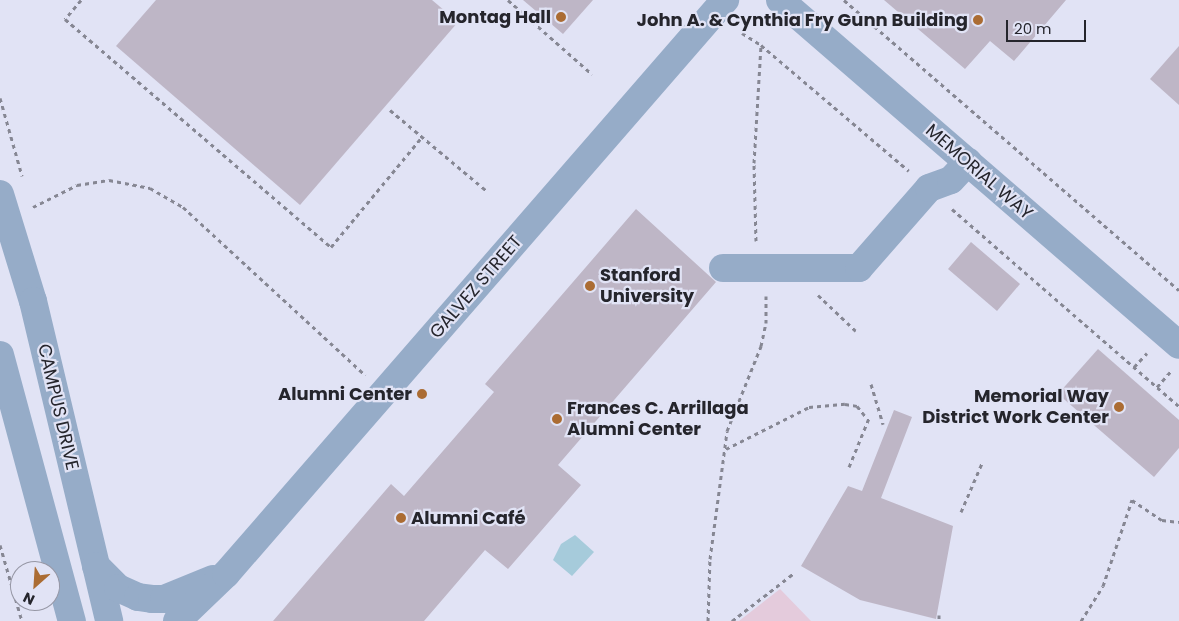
<!DOCTYPE html>
<html>
<head>
<meta charset="utf-8">
<style>
	body { margin:0 }
	#map { position:relative; width:1179px; height:621px; overflow:hidden; background:#e1e3f5; font-family:Poppins,sans-serif }
	div>[style] { position:absolute }
	.green>* { inset:0; background:#e4cbdc }
	.water>* { inset:0; background:#a6cbdb }
	.building>* { inset:0; background:#beb6c6 }
	.path>* { height:3px; margin-top:-1.5px; transform-origin:0; background:repeating-linear-gradient(90deg,#868793 0 4px,transparent 0 8px) }
	.minor>* { height:28px; margin:-14px; padding:0 14px; transform-origin:14px; border-radius:14px; background:#96acc8 }
	.dots>* { width:14px; height:14px; translate:-50% -50%; box-sizing:border-box; border:2px solid #e1e3f5; border-radius:50% }
	span { translate:-50% -50%; white-space:nowrap; text-align:center; line-height:1.15; -webkit-text-stroke:4.5px #e1e3f5; paint-order:stroke }
	.poi-label { font-size:18px; color:#25252c; font-weight:700 }
	.right { translate:-100% -50%; text-align:right }
	.left { translate:0 -50%; text-align:left }
	.street-label { font-size:18px; color:#25252c }
	.north { position:absolute; left:10px; top:561px; width:50px; height:50px; box-sizing:border-box; background:#e1e3f5; border:1px solid #9697a5; border-radius:50%; rotate:206deg; font-size:14px; font-weight:700; line-height:20px; text-align:center; color:#25252c }
	.north::after { content:''; display:block; margin:auto; width:18px; height:22px; background:#ab6c33; clip-path:polygon(50% 0,100% 100%,50% 72%,0 100%) }
	.scale { position:absolute; left:1006px; top:20px; width:80px; height:22px; box-sizing:border-box; border:2px solid #25252c; border-top:0; padding-left:6px; font-size:15px; line-height:18px; white-space:nowrap; color:#25252c; -webkit-text-stroke:4px #e1e3f5; paint-order:stroke }
</style>
</head>
<body>
<div id="map">
	<div class="green">
		<div style="clip-path:polygon(780px 589px,811px 621px,739px 621px)"></div>
	</div>
	<div class="water">
		<div style="clip-path:polygon(575px 535px,594px 552px,572px 576px,553px 560px,561px 544px)"></div>
	</div>
	<div class="building">
		<div style="clip-path:polygon(156px 0,432px 0,458px 22px,300px 205px,116px 46px)"></div>
		<div style="clip-path:polygon(523px 0,593px 0,563px 34px)"></div>
		<div style="clip-path:polygon(884px 0,1066px 0,1014px 61px,990px 41px,965px 69px)"></div>
		<div style="clip-path:polygon(1179px 46px,1179px 105px,1150px 79px)"></div>
		<div style="clip-path:polygon(636px 209px,716px 282px,558px 465px,581px 485px,508px 569px,485px 550px,424px 621px,273px 621px,391px 484px,404px 496px,494px 392px,485px 384px)"></div>
		<div style="clip-path:polygon(971px 242px,1020px 284px,997px 311px,948px 269px)"></div>
		<div style="clip-path:polygon(1098px 349px,1179px 420px,1179px 448px,1154px 477px,1058px 394px)"></div>
		<div style="clip-path:polygon(894px 410px,912px 417px,881px 498px,953px 526px,936px 619px,860px 600px,801px 566px,848px 486px,862px 491px)"></div>
	</div>
	<div class="path">
		<div style="left:81px;top:0;width:25px;rotate:130deg"></div>
		<div style="left:65px;top:19px;width:350px;rotate:40.6deg"></div>
		<div style="left:331px;top:247px;width:143px;rotate:-50.4deg"></div>
		<div style="left:508px;top:0;width:112px;rotate:41.4deg"></div>
		<div style="left:844px;top:0;width:443px;rotate:40.9deg"></div>
		<div style="left:742px;top:33px;width:22px;rotate:32deg"></div>
		<div style="left:761px;top:45px;width:194px;rotate:40.4deg"></div>
		<div style="left:0;top:98px;width:81px;rotate:74.2deg"></div>
		<div style="left:390px;top:110px;width:126px;rotate:39.9deg"></div>
		<div style="left:33px;top:207px;width:49px;rotate:-26.6deg"></div>
		<div style="left:77px;top:185px;width:32px;rotate:-9deg"></div>
		<div style="left:109px;top:180px;width:42px;rotate:11deg"></div>
		<div style="left:150px;top:188px;width:38px;rotate:30deg"></div>
		<div style="left:183px;top:207px;width:248px;rotate:42.7deg"></div>
		<div style="left:952px;top:209px;width:301px;rotate:41deg"></div>
		<div style="left:756px;top:241px;width:78px;rotate:-91.5deg"></div>
		<div style="left:754px;top:163px;width:118px;rotate:-86.6deg"></div>
		<div style="left:818px;top:295px;width:52px;rotate:43.5deg"></div>
		<div style="left:1134px;top:367px;width:19px;rotate:-47deg"></div>
		<div style="left:871px;top:384px;width:42px;rotate:73.3deg"></div>
		<div style="left:1157px;top:387px;width:21px;rotate:-49deg"></div>
		<div style="left:726px;top:449px;width:93px;rotate:-26.8deg"></div>
		<div style="left:809px;top:407px;width:36px;rotate:-5deg"></div>
		<div style="left:845px;top:404px;width:12px;rotate:9deg"></div>
		<div style="left:857px;top:406px;width:14px;rotate:51deg"></div>
		<div style="left:849px;top:467px;width:53px;rotate:-67.8deg"></div>
		<div style="left:961px;top:512px;width:53px;rotate:-66.8deg"></div>
		<div style="left:0;top:545px;width:79px;rotate:73.9deg"></div>
		<div style="left:939px;top:615px;width:6px;rotate:90deg"></div>
		<div style="left:708px;top:621px;width:62px;rotate:-88.2deg"></div>
		<div style="left:710px;top:559px;width:129px;rotate:-82.4deg"></div>
		<div style="left:727px;top:431px;width:92px;rotate:-68.2deg"></div>
		<div style="left:761px;top:346px;width:24px;rotate:-78deg"></div>
		<div style="left:766px;top:323px;width:27px;rotate:-90deg"></div>
		<div style="left:732px;top:621px;width:78px;rotate:-37.7deg"></div>
		<div style="left:1081px;top:621px;width:41px;rotate:-57.8deg"></div>
		<div style="left:1103px;top:586px;width:91px;rotate:-71.4deg"></div>
		<div style="left:1132px;top:500px;width:36px;rotate:34deg"></div>
		<div style="left:1162px;top:520px;width:17px;rotate:7deg"></div>
	</div>
	<div class="minor">
		<div style="left:780px;top:0;width:527px;rotate:40.85deg"></div>
		<div style="left:0;top:194px;width:112px;rotate:72.9deg"></div>
		<div style="left:33px;top:301px;width:329px;rotate:76.6deg"></div>
		<div style="left:723px;top:268px;width:136px"></div>
		<div style="left:859px;top:268px;width:106px;rotate:-48.8deg"></div>
		<div style="left:929px;top:188px;width:23px;rotate:-20deg"></div>
		<div style="left:951px;top:180px;width:25px;rotate:-47deg"></div>
		<div style="left:0;top:355px;width:276px;rotate:74.9deg"></div>
		<div style="left:96px;top:566px;width:31px;rotate:45deg"></div>
		<div style="left:118px;top:588px;width:22px;rotate:24deg"></div>
		<div style="left:138px;top:597px;width:14px;rotate:8deg"></div>
		<div style="left:152px;top:599px;width:12px"></div>
		<div style="left:164px;top:599px;width:53px;rotate:-22.2deg"></div>
		<div style="left:177px;top:621px;width:68px;rotate:-43.8deg"></div>
		<div style="left:226px;top:574px;width:761px;rotate:-49deg"></div>
	</div>
	<div class="dots">
		<div style="left:561px;top:17px;background:#ab6c33"></div>
		<div style="left:978px;top:20px;background:#ab6c33"></div>
		<div style="left:590px;top:286px;background:#ab6c33"></div>
		<div style="left:422px;top:394px;background:#ab6c33"></div>
		<div style="left:1119px;top:407px;background:#ab6c33"></div>
		<div style="left:557px;top:419px;background:#ab6c33"></div>
		<div style="left:401px;top:518px;background:#ab6c33"></div>
	</div>
	<div class="poi-label">
		<span class="right" style="left:551px;top:17px">Montag Hall</span>
		<span class="right" style="left:968px;top:20px">John A. &amp; Cynthia Fry Gunn Building</span>
		<span class="left" style="left:600px;top:286px">Stanford<br>University</span>
		<span class="right" style="left:412px;top:394px">Alumni Center</span>
		<span class="right" style="left:1109px;top:407px">Memorial Way<br>District Work Center</span>
		<span class="left" style="left:567px;top:419px">Frances C. Arrillaga<br>Alumni Center</span>
		<span class="left" style="left:411px;top:518px">Alumni Café</span>
	</div>
	<div class="street-label">
		<span style="left:979px;top:172px;rotate:41deg">MEMORIAL WAY</span>
		<span style="left:476px;top:287px;rotate:-49deg">GALVEZ STREET</span>
		<span style="left:58px;top:407px;rotate:77deg">CAMPUS DRIVE</span>
	</div>
	<div class="north">N</div>
	<div class="scale">20 m</div>
</div>
</body>
</html>
